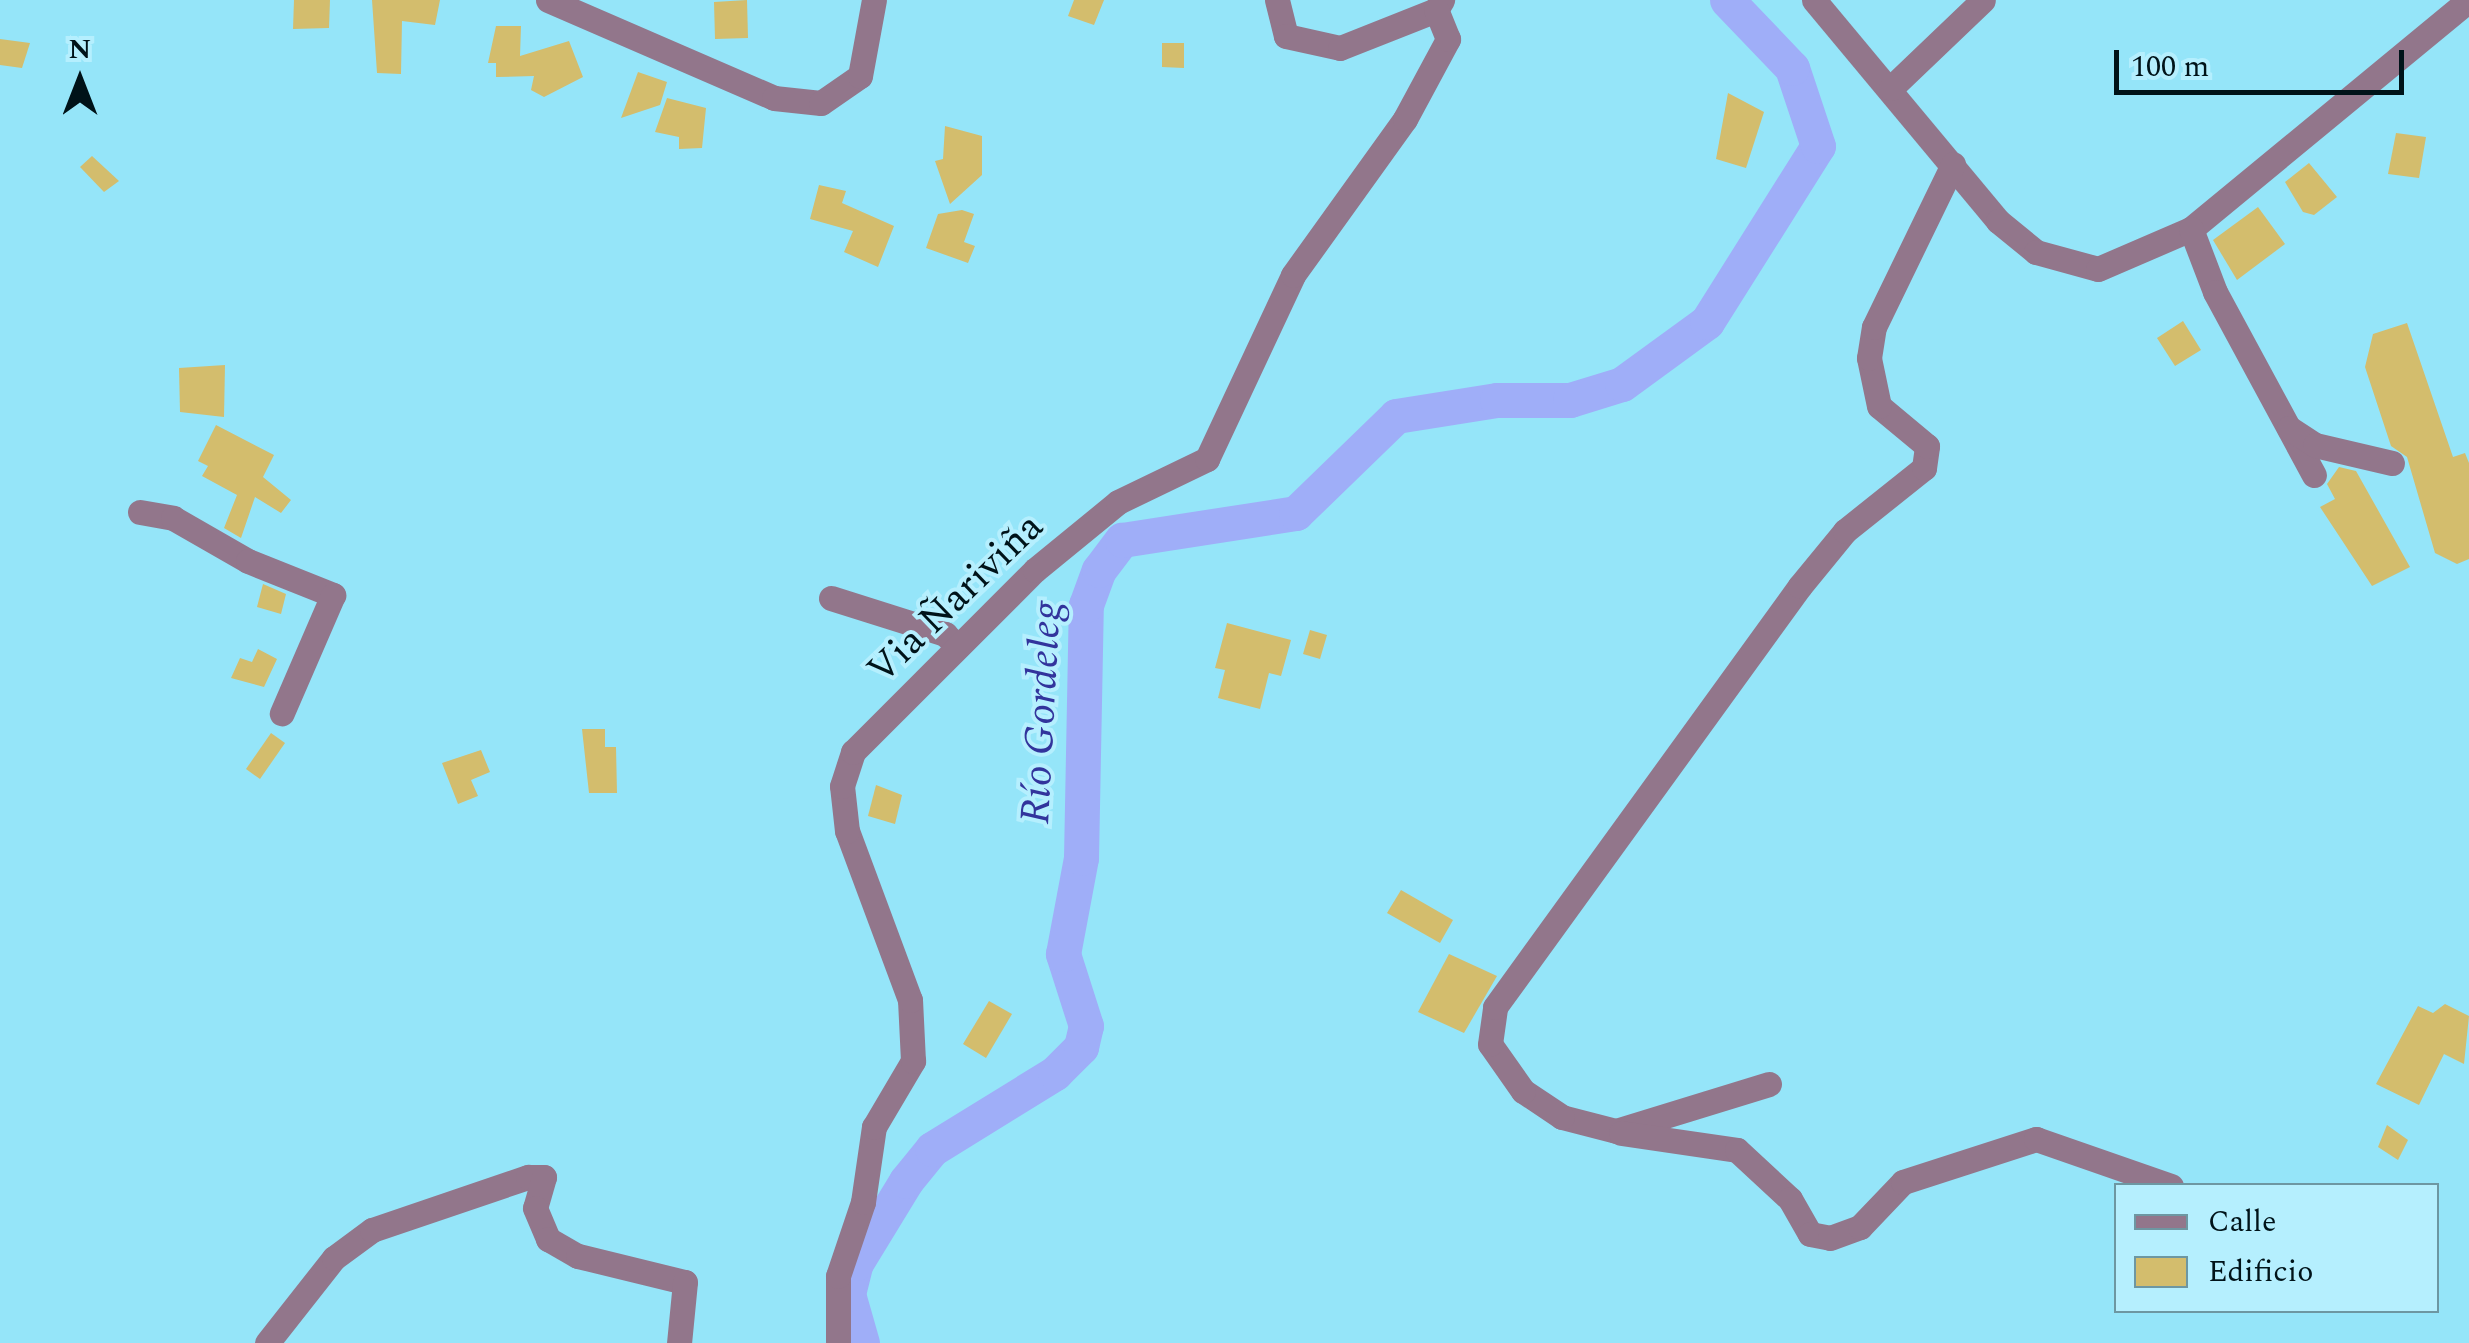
<!DOCTYPE html>
<html>
<head>
<meta charset="utf-8">
<style>
	body { margin:0 }
	#map { position:relative; width:2469px; height:1343px; overflow:hidden; background:#95e5f9; font-family:Spectral,serif }
	div>[style] { position:absolute }
	.river>* { height:35px; margin:-17.5px; padding:0 17.5px; transform-origin:17.5px; border-radius:17.5px; background:#9faef8 }
	.building>* { inset:0; background:#d3bd6d }
	.minor>* { height:25px; margin:-12.5px; padding:0 12.5px; transform-origin:12.5px; border-radius:12.5px; background:#92768b }
	span { translate:-50% -50%; white-space:nowrap; text-align:center; line-height:1.15; -webkit-text-stroke:8px #b5effe; paint-order:stroke }
	.street-label { font-size:40px; color:#001319 }
	.water-label { font-size:42px; color:#32349c; font-style:italic }
	.legend { position:absolute; left:2114px; top:1183px; width:325px; height:130px; box-sizing:border-box; background:#b5effe; border:2px solid #6d97a2; margin:0; padding:12px 18px; list-style:none; font-size:30px; color:#001319 }
	.legend li { display:flex; align-items:center; gap:20px; height:50px }
	.legend b { width:50px; border:2px solid #6d97a2 }
	.north { position:absolute; left:30px; top:30px; width:100px; height:100px; -webkit-text-stroke:8px #b5effe; paint-order:stroke; rotate:0deg; font-size:28px; font-weight:700; line-height:40px; text-align:center; color:#001319 }
	.north::after { content:''; display:block; margin:auto; width:35px; height:45px; background:#001319; clip-path:polygon(50% 0,100% 100%,50% 72%,0 100%) }
	.scale { position:absolute; left:2114px; top:50px; width:290px; height:45px; box-sizing:border-box; border:5px solid #001319; border-top:0; padding-left:12px; font-size:30px; line-height:35px; white-space:nowrap; color:#001319; -webkit-text-stroke:8px #b5effe; paint-order:stroke }
</style>
</head>
<body>
<div id="map">
	<div class="river">
		<div style="left:862px;top:1343px;width:51px;rotate:-105.9deg"></div>
		<div style="left:848px;top:1294px;width:32px;rotate:-76deg"></div>
		<div style="left:856px;top:1263px;width:96px;rotate:-58.6deg"></div>
		<div style="left:906px;top:1181px;width:41px;rotate:-50.9deg"></div>
		<div style="left:932px;top:1149px;width:145px;rotate:-31.7deg"></div>
		<div style="left:1055px;top:1073px;width:37px;rotate:-45deg"></div>
		<div style="left:1081px;top:1047px;width:22px;rotate:-77deg"></div>
		<div style="left:1086px;top:1026px;width:76px;rotate:-107.7deg"></div>
		<div style="left:1063px;top:954px;width:98px;rotate:-79.4deg"></div>
		<div style="left:1081px;top:858px;width:253px;rotate:-88.9deg"></div>
		<div style="left:1086px;top:605px;width:37px;rotate:-70deg"></div>
		<div style="left:1099px;top:570px;width:38px;rotate:-53deg"></div>
		<div style="left:1122px;top:540px;width:176px;rotate:-8.8deg"></div>
		<div style="left:1296px;top:513px;width:139px;rotate:-44.1deg"></div>
		<div style="left:1396px;top:416px;width:102px;rotate:-9deg"></div>
		<div style="left:1497px;top:400px;width:73px"></div>
		<div style="left:1570px;top:400px;width:54px;rotate:-17.1deg"></div>
		<div style="left:1622px;top:384px;width:105px;rotate:-36.1deg"></div>
		<div style="left:1707px;top:322px;width:208px;rotate:-57.8deg"></div>
		<div style="left:1818px;top:146px;width:82px;rotate:-108.4deg"></div>
		<div style="left:1792px;top:68px;width:94px;rotate:-133.7deg"></div>
	</div>
	<div class="building">
		<div style="clip-path:polygon(294px 0,330px 0,329px 28px,293px 29px)"></div>
		<div style="clip-path:polygon(372px 0,440px 0,435px 25px,402px 21px,401px 74px,377px 73px)"></div>
		<div style="clip-path:polygon(747px 0,748px 38px,715px 39px,714px 2px)"></div>
		<div style="clip-path:polygon(1074px 0,1104px 0,1094px 25px,1068px 16px)"></div>
		<div style="clip-path:polygon(496px 26px,521px 26px,520px 56px,569px 41px,583px 77px,544px 97px,531px 90px,534px 76px,496px 77px,496px 63px,488px 63px)"></div>
		<div style="clip-path:polygon(0 39px,30px 43px,22px 68px,0 65px)"></div>
		<div style="clip-path:polygon(1162px 43px,1184px 43px,1184px 68px,1162px 67px)"></div>
		<div style="clip-path:polygon(638px 72px,667px 82px,660px 105px,621px 118px)"></div>
		<div style="clip-path:polygon(1728px 93px,1764px 112px,1746px 168px,1716px 159px)"></div>
		<div style="clip-path:polygon(667px 98px,706px 108px,702px 148px,679px 149px,679px 137px,655px 132px)"></div>
		<div style="clip-path:polygon(945px 126px,982px 136px,982px 175px,950px 204px,935px 161px,943px 159px)"></div>
		<div style="clip-path:polygon(2396px 133px,2426px 137px,2419px 178px,2388px 174px)"></div>
		<div style="clip-path:polygon(92px 156px,119px 181px,104px 192px,80px 167px)"></div>
		<div style="clip-path:polygon(2309px 163px,2337px 197px,2314px 215px,2303px 212px,2285px 182px)"></div>
		<div style="clip-path:polygon(819px 185px,846px 191px,842px 203px,894px 226px,878px 267px,844px 252px,853px 231px,810px 219px)"></div>
		<div style="clip-path:polygon(2258px 207px,2285px 244px,2237px 280px,2213px 240px)"></div>
		<div style="clip-path:polygon(962px 210px,974px 214px,964px 242px,975px 246px,968px 263px,926px 248px,938px 214px)"></div>
		<div style="clip-path:polygon(2183px 321px,2201px 350px,2175px 366px,2157px 338px)"></div>
		<div style="clip-path:polygon(2407px 323px,2453px 457px,2465px 453px,2469px 463px,2469px 559px,2457px 564px,2435px 553px,2407px 457px,2391px 446px,2365px 367px,2373px 334px)"></div>
		<div style="clip-path:polygon(225px 365px,224px 417px,180px 412px,179px 368px)"></div>
		<div style="clip-path:polygon(216px 425px,274px 455px,263px 477px,291px 500px,281px 513px,255px 497px,241px 538px,224px 528px,237px 495px,202px 476px,208px 466px,198px 461px)"></div>
		<div style="clip-path:polygon(2339px 467px,2356px 471px,2410px 567px,2372px 586px,2320px 507px,2335px 499px,2327px 484px)"></div>
		<div style="clip-path:polygon(263px 584px,286px 594px,281px 614px,257px 607px)"></div>
		<div style="clip-path:polygon(1227px 623px,1291px 640px,1281px 676px,1269px 673px,1260px 709px,1218px 698px,1225px 670px,1215px 668px)"></div>
		<div style="clip-path:polygon(1310px 630px,1327px 635px,1320px 659px,1303px 654px)"></div>
		<div style="clip-path:polygon(258px 649px,277px 659px,264px 687px,231px 678px,240px 658px,252px 662px)"></div>
		<div style="clip-path:polygon(582px 729px,605px 729px,605px 747px,616px 747px,617px 793px,589px 793px)"></div>
		<div style="clip-path:polygon(271px 733px,285px 743px,260px 779px,246px 769px)"></div>
		<div style="clip-path:polygon(481px 750px,490px 772px,471px 780px,478px 796px,458px 804px,442px 763px)"></div>
		<div style="clip-path:polygon(876px 785px,902px 795px,895px 824px,868px 816px)"></div>
		<div style="clip-path:polygon(1401px 890px,1453px 920px,1440px 943px,1387px 913px)"></div>
		<div style="clip-path:polygon(1449px 954px,1497px 976px,1464px 1033px,1418px 1012px)"></div>
		<div style="clip-path:polygon(989px 1001px,1012px 1014px,986px 1058px,963px 1044px)"></div>
		<div style="clip-path:polygon(2445px 1004px,2469px 1016px,2464px 1064px,2444px 1054px,2419px 1105px,2376px 1084px,2418px 1006px,2433px 1013px)"></div>
		<div style="clip-path:polygon(2387px 1125px,2408px 1140px,2398px 1160px,2378px 1147px)"></div>
	</div>
	<div class="minor">
		<div style="left:548px;top:0;width:246px;rotate:23.4deg"></div>
		<div style="left:774px;top:98px;width:47px;rotate:6.1deg"></div>
		<div style="left:821px;top:103px;width:47px;rotate:-34.7deg"></div>
		<div style="left:860px;top:76px;width:77px;rotate:-79.6deg"></div>
		<div style="left:1277px;top:0;width:37px;rotate:76deg"></div>
		<div style="left:1286px;top:36px;width:55px;rotate:12.5deg"></div>
		<div style="left:1340px;top:48px;width:103px;rotate:-21.6deg"></div>
		<div style="left:1436px;top:10px;width:12px;rotate:-59deg"></div>
		<div style="left:1814px;top:0;width:288px;rotate:50.2deg"></div>
		<div style="left:1998px;top:221px;width:49px;rotate:39.2deg"></div>
		<div style="left:2036px;top:252px;width:64px;rotate:15.3deg"></div>
		<div style="left:2098px;top:269px;width:101px;rotate:-23.3deg"></div>
		<div style="left:2191px;top:229px;width:360px;rotate:-39.5deg"></div>
		<div style="left:1891px;top:88px;width:127px;rotate:-43.7deg"></div>
		<div style="left:2191px;top:229px;width:67px;rotate:69.1deg"></div>
		<div style="left:2215px;top:292px;width:208px;rotate:61.6deg"></div>
		<div style="left:2289px;top:428px;width:31px;rotate:33deg"></div>
		<div style="left:2315px;top:445px;width:79px;rotate:13.2deg"></div>
		<div style="left:140px;top:512px;width:34px;rotate:10deg"></div>
		<div style="left:173px;top:518px;width:86px;rotate:29.8deg"></div>
		<div style="left:248px;top:561px;width:92px;rotate:21.8deg"></div>
		<div style="left:333px;top:595px;width:129px;rotate:113.4deg"></div>
		<div style="left:831px;top:598px;width:120px;rotate:17.5deg"></div>
		<div style="left:945px;top:634px;width:18px;rotate:45deg"></div>
		<div style="left:1769px;top:1084px;width:160px;rotate:162.9deg"></div>
		<div style="left:1616px;top:1131px;width:56px;rotate:-165.5deg"></div>
		<div style="left:1562px;top:1117px;width:47px;rotate:-146.3deg"></div>
		<div style="left:1523px;top:1091px;width:57px;rotate:-125.1deg"></div>
		<div style="left:1490px;top:1044px;width:37px;rotate:-82deg"></div>
		<div style="left:1495px;top:1007px;width:520px;rotate:-54.08deg"></div>
		<div style="left:1800px;top:586px;width:71px;rotate:-50.7deg"></div>
		<div style="left:1845px;top:531px;width:101px;rotate:-38.6deg"></div>
		<div style="left:1924px;top:468px;width:22px;rotate:-82deg"></div>
		<div style="left:1927px;top:446px;width:62px;rotate:-140.2deg"></div>
		<div style="left:1879px;top:406px;width:49px;rotate:-101.8deg"></div>
		<div style="left:1869px;top:358px;width:31px;rotate:-81deg"></div>
		<div style="left:1874px;top:327px;width:181px;rotate:-64.1deg"></div>
		<div style="left:1621px;top:1133px;width:117px;rotate:8.3deg"></div>
		<div style="left:1737px;top:1150px;width:72px;rotate:42.8deg"></div>
		<div style="left:1790px;top:1199px;width:40px;rotate:60.3deg"></div>
		<div style="left:1810px;top:1234px;width:20px;rotate:11deg"></div>
		<div style="left:1830px;top:1238px;width:32px;rotate:-20deg"></div>
		<div style="left:1860px;top:1227px;width:62px;rotate:-46.3deg"></div>
		<div style="left:1903px;top:1182px;width:140px;rotate:-17.9deg"></div>
		<div style="left:2036px;top:1139px;width:143px;rotate:19.2deg"></div>
		<div style="left:267px;top:1343px;width:108px;rotate:-51.8deg"></div>
		<div style="left:334px;top:1258px;width:47px;rotate:-36.4deg"></div>
		<div style="left:372px;top:1230px;width:165px;rotate:-18.8deg"></div>
		<div style="left:528px;top:1177px;width:16px"></div>
		<div style="left:544px;top:1177px;width:32px;rotate:106deg"></div>
		<div style="left:535px;top:1208px;width:34px;rotate:67deg"></div>
		<div style="left:548px;top:1239px;width:34px;rotate:30deg"></div>
		<div style="left:578px;top:1256px;width:110px;rotate:13.7deg"></div>
		<div style="left:685px;top:1282px;width:61px;rotate:95.6deg"></div>
		<div style="left:838px;top:1343px;width:67px;rotate:-90deg"></div>
		<div style="left:838px;top:1276px;width:78px;rotate:-71.3deg"></div>
		<div style="left:863px;top:1202px;width:76px;rotate:-81.7deg"></div>
		<div style="left:874px;top:1127px;width:77px;rotate:-59.4deg"></div>
		<div style="left:913px;top:1061px;width:61px;rotate:-92.8deg"></div>
		<div style="left:910px;top:1000px;width:180px;rotate:-110.4deg"></div>
		<div style="left:847px;top:831px;width:45px;rotate:-96.3deg"></div>
		<div style="left:842px;top:786px;width:36px;rotate:-72deg"></div>
		<div style="left:853px;top:752px;width:257px;rotate:-45deg"></div>
		<div style="left:1035px;top:570px;width:107px;rotate:-39.3deg"></div>
		<div style="left:1118px;top:502px;width:99px;rotate:-25.8deg"></div>
		<div style="left:1207px;top:459px;width:203px;rotate:-64.9deg"></div>
		<div style="left:1293px;top:275px;width:192px;rotate:-54.3deg"></div>
		<div style="left:1405px;top:119px;width:91px;rotate:-61.7deg"></div>
		<div style="left:1448px;top:39px;width:31px;rotate:-112deg"></div>
	</div>
	<div class="street-label">
		<span style="left:956px;top:599px;rotate:-44deg">Via Ñariviña</span>
	</div>
	<div class="water-label">
		<span style="left:1042px;top:713px;rotate:-87deg">Río Gordeleg</span>
	</div>
	<ul class="legend">
	<li><b style="height:12px;background:#92768b"></b>Calle</li>
	<li><b style="height:28px;background:#d3bd6d"></b>Edificio</li>
	</ul>
	<div class="north">N</div>
	<div class="scale">100 m</div>
</div>
</body>
</html>
